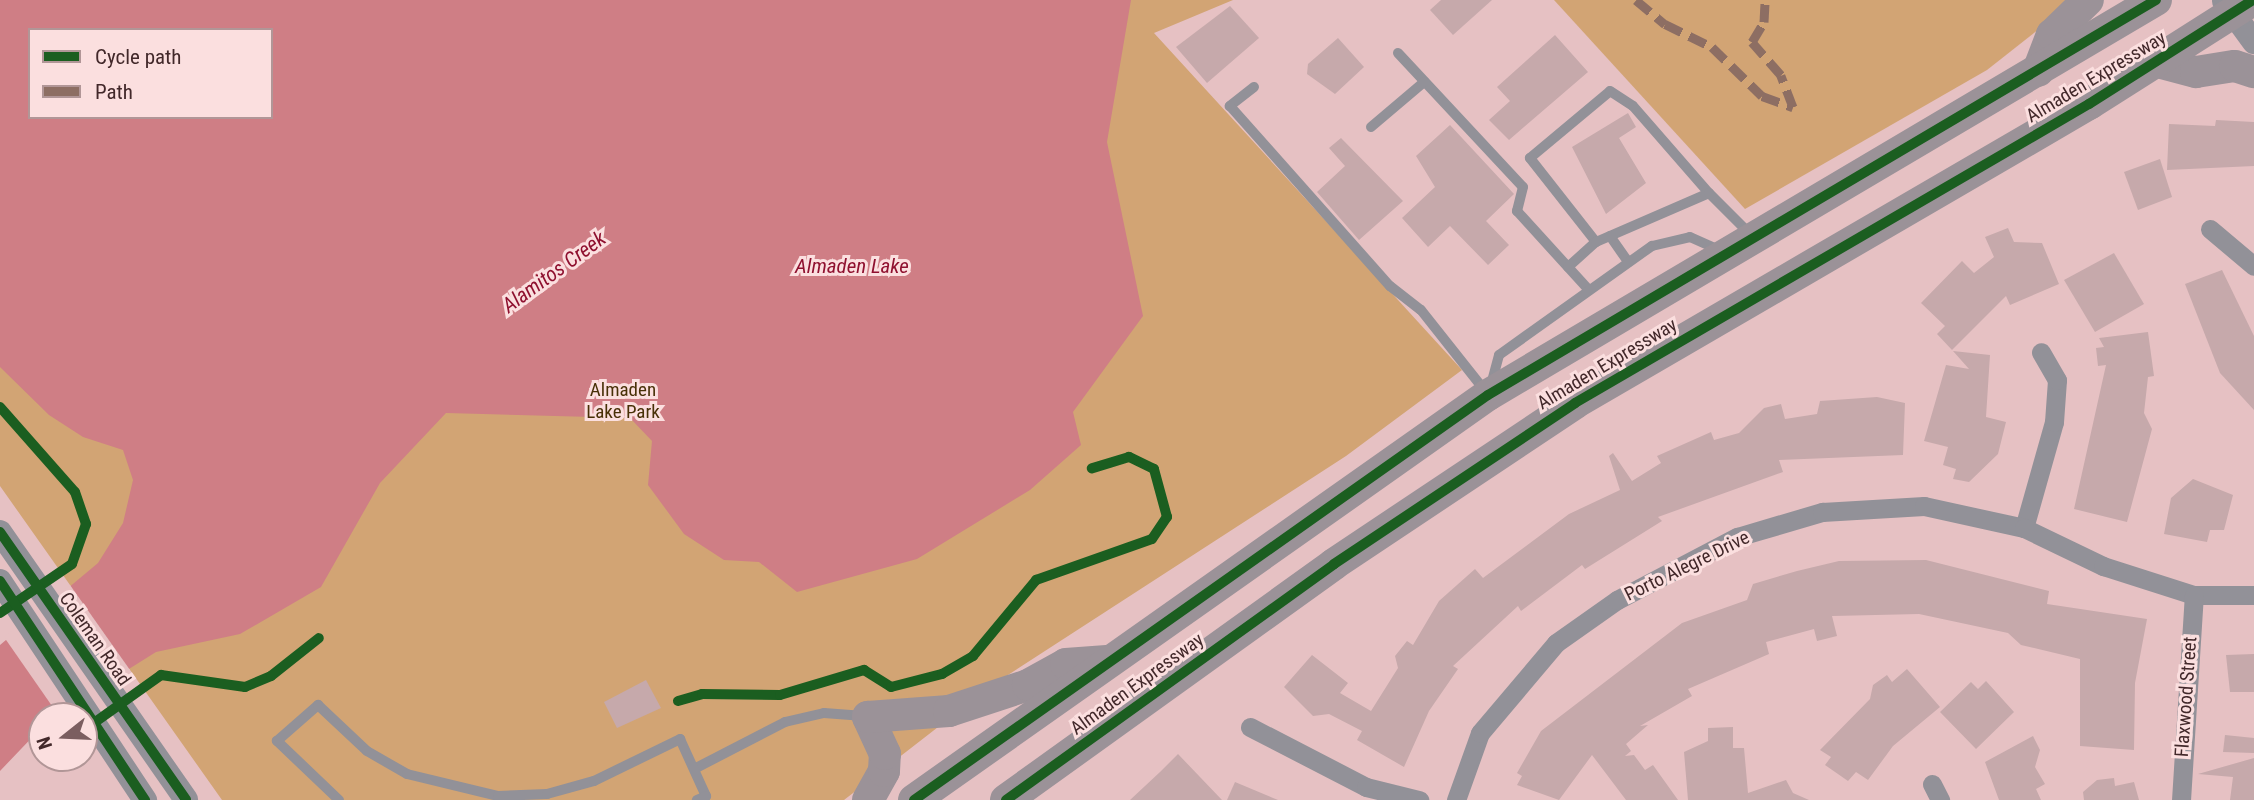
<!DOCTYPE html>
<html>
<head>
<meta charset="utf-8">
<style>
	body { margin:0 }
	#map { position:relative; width:2254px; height:800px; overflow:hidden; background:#e6c1c3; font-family:"Roboto Condensed",sans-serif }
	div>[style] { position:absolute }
	.green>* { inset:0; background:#d2a474 }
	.water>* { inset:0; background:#cf7e85 }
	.pier>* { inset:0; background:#e6c1c3 }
	.building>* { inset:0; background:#c6a9ab }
	.service>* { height:10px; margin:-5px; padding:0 5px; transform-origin:5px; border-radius:5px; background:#929198 }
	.minor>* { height:19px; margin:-9.5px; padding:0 9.5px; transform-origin:9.5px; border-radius:9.5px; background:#929198 }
	.tertiary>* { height:24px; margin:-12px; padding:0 12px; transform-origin:12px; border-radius:12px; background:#929198 }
	.primary>* { height:32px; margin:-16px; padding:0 16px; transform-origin:16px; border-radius:16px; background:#9b9298 }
	.quiet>* { height:9px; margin-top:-4.5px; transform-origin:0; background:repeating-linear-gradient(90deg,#8d6e63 0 18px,transparent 0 27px) }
	.cycleway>* { height:10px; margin:-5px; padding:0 5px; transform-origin:5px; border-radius:5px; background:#1b5e20 }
	span { translate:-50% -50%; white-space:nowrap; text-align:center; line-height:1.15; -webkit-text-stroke:6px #fbdfdf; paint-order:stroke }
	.street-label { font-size:19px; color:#42282a }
	.park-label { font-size:19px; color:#483007 }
	.water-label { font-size:21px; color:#8f102f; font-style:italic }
	.legend { position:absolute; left:28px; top:28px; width:245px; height:91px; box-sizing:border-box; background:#fbdfdf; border:2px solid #b19697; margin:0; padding:9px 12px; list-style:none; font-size:21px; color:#42282a }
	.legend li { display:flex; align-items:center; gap:14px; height:35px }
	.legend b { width:35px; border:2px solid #b19697 }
	.north { position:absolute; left:28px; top:702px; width:70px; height:70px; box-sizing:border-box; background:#fbdfdf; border:2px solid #b19697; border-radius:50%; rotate:252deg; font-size:19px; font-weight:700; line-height:28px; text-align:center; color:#42282a }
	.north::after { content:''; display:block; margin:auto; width:24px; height:32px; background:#7b5e60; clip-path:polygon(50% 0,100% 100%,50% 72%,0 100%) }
</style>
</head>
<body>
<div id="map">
	<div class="green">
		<div style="clip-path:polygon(evenodd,0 0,1233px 0,1154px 33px,1462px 370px,1346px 456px,991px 686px,844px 800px,222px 800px,0 486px,0 0,30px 30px,271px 30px,271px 117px,30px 117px,30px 30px)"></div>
		<div style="clip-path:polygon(1554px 0,2076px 0,1987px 70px,1745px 209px)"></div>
	</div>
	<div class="water">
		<div style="clip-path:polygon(evenodd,0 0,1131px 0,1107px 142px,1143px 316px,1073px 412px,1081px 445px,1030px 490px,917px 559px,797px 592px,759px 562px,724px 560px,684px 534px,648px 485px,652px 441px,630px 418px,446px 413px,380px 483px,321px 587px,240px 634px,156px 652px,54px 716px,42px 716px,42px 727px,0 771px,0 645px,98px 563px,123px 523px,133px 480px,123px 450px,83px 437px,49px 415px,0 367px,0 0,30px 30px,271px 30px,271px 117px,30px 117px,30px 30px)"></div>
	</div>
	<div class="pier">
		<div style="clip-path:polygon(70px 585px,130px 670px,59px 716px,4px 637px)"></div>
	</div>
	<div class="building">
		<div style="clip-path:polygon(1441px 0,1492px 0,1453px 35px,1430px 10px)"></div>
		<div style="clip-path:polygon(1230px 6px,1259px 38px,1207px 83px,1176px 47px)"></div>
		<div style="clip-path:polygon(1555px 35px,1588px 72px,1509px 140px,1489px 120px,1510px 101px,1497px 87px)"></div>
		<div style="clip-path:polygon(1338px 38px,1364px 67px,1335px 94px,1307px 74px,1308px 64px)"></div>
		<div style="clip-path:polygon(1628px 113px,1636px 127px,1619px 138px,1646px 183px,1606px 214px,1572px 147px)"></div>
		<div style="clip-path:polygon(2216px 120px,2254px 122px,2254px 166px,2167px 170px,2169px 124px,2215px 126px)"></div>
		<div style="clip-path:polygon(1450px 125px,1514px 194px,1486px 221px,1509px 245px,1488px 265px,1450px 226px,1428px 247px,1402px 218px,1435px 187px,1416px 156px)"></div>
		<div style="clip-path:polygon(1341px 138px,1403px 201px,1359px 240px,1317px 192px,1345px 166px,1329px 148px)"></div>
		<div style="clip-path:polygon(2160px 159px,2172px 197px,2138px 210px,2124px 172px)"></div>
		<div style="clip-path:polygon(2008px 228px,2014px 242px,2042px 243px,2059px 284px,2010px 305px,2006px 296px,1952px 350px,1937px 334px,1945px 326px,1921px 303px,1962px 261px,1974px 273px,1994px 257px,1985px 237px)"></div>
		<div style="clip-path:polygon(2114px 253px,2144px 304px,2095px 332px,2064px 280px)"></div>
		<div style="clip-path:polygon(2222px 270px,2254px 336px,2254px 410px,2220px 373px,2185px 284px)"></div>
		<div style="clip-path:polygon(2148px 332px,2154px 376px,2148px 377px,2144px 413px,2152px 429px,2127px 522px,2074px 509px,2106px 365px,2098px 366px,2096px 348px,2104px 347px,2099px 338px)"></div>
		<div style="clip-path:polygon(1953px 351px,1990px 355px,1986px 417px,2006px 422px,1998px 454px,1969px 482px,1953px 479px,1956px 469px,1943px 465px,1948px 447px,1924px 441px,1946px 365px,1969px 369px)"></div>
		<div style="clip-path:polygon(1877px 397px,1905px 403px,1903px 455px,1779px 460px,1783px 472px,1658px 517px,1662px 521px,1585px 569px,1582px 565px,1521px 611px,1518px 606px,1453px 666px,1458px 669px,1429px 711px,1404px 767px,1357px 740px,1362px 731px,1329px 714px,1313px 716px,1284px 687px,1312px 655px,1348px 683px,1340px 693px,1371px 711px,1398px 668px,1395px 656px,1407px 641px,1413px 645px,1439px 601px,1475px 569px,1483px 578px,1569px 514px,1620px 490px,1609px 456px,1613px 453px,1632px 481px,1661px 463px,1657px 456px,1711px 432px,1714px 440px,1739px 433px,1764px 408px,1781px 404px,1785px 419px,1817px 414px,1820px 401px)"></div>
		<div style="clip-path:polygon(2193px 479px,2233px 495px,2224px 530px,2210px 530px,2207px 542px,2164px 534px,2171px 498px)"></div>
		<div style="clip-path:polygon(1926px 560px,2049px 591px,2047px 604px,2147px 619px,2135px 683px,2134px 750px,2080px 746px,2080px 659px,2021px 645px,2008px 633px,1919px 614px,1832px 616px,1837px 636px,1817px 641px,1814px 629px,1766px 642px,1769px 654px,1688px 689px,1692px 696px,1640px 726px,1648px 725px,1626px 744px,1631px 751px,1625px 756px,1634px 755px,1645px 770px,1653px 765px,1678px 800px,1626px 800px,1592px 755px,1559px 800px,1517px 785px,1522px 776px,1517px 773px,1541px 731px,1682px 623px,1747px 600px,1753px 584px,1797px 571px,1839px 561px)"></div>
		<div style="clip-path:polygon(2254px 654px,2254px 692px,2230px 692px,2226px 655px)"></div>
		<div style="clip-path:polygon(1907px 669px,1940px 707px,1893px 746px,1868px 780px,1856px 772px,1848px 781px,1825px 765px,1831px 757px,1820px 750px,1870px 699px,1873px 685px,1887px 675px,1892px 682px)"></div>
		<div style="clip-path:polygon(646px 680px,661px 708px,617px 728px,604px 702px)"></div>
		<div style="clip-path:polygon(1986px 681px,2014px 712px,1976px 749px,1940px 712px,1971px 682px,1978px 689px)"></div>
		<div style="clip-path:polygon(1733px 727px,1733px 748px,1744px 748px,1748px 793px,1786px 780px,1793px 793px,1809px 800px,1688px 800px,1684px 752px,1708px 741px,1708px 728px)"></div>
		<div style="clip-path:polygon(2225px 735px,2254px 738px,2254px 753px,2223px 752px)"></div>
		<div style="clip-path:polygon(2033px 736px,2040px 750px,2035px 767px,2045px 784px,2036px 789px,2041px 800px,1999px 800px,1985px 762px)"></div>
		<div style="clip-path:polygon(1178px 754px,1222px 800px,1130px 800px,1160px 772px)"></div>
		<div style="clip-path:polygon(2254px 758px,2254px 800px,2230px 800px,2233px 777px,2198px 774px)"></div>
		<div style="clip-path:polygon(2114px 778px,2115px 786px,2134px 782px,2139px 800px,2084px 800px,2083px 792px,2097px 780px)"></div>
		<div style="clip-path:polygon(1235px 782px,1278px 800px,1227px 800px)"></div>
	</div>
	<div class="service">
		<div style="left:1398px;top:53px;width:183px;rotate:47deg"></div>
		<div style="left:1523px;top:187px;width:25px;rotate:104deg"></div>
		<div style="left:1517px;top:211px;width:105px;rotate:47.7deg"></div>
		<div style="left:1254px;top:87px;width:31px;rotate:142deg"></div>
		<div style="left:1230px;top:106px;width:241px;rotate:48.4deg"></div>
		<div style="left:1390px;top:286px;width:39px;rotate:38deg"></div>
		<div style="left:1421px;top:310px;width:105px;rotate:51.6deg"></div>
		<div style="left:1371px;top:127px;width:70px;rotate:-40.3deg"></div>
		<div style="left:1610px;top:236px;width:32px;rotate:55deg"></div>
		<div style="left:1596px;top:242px;width:107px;rotate:-128.2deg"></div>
		<div style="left:1530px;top:158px;width:104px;rotate:-39.9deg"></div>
		<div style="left:1610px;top:91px;width:27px;rotate:33deg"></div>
		<div style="left:1633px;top:106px;width:116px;rotate:48.9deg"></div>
		<div style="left:1568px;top:267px;width:38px;rotate:-42deg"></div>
		<div style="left:1596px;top:242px;width:123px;rotate:-23.4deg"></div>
		<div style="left:1709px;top:193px;width:59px;rotate:45deg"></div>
		<div style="left:1491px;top:385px;width:31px;rotate:-75deg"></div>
		<div style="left:1499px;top:355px;width:188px;rotate:-35.5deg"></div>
		<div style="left:1652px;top:246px;width:39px;rotate:-13deg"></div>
		<div style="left:1690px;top:237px;width:35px;rotate:24deg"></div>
		<div style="left:696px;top:768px;width:100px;rotate:-27.3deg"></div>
		<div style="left:785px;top:722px;width:40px;rotate:-13deg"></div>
		<div style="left:824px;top:713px;width:40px;rotate:4.3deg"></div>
		<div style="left:339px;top:800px;width:86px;rotate:-136.4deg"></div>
		<div style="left:277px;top:741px;width:55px;rotate:-41.3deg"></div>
		<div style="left:318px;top:705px;width:67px;rotate:43.2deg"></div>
		<div style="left:367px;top:751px;width:46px;rotate:29.9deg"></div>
		<div style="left:407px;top:774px;width:94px;rotate:13.6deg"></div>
		<div style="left:498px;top:796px;width:49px;rotate:-2.3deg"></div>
		<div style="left:547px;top:794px;width:49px;rotate:-15.5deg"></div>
		<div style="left:594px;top:781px;width:96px;rotate:-26deg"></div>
		<div style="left:680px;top:739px;width:63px;rotate:65.5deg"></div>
		<div style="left:706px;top:796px;width:10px;rotate:156deg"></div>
	</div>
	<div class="minor">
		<div style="left:2210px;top:229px;width:57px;rotate:40.1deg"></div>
		<div style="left:2024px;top:528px;width:110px;rotate:-74.2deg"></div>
		<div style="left:2054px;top:422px;width:42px;rotate:-85.9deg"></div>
		<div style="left:2057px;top:380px;width:32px;rotate:-120deg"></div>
		<div style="left:1250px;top:727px;width:131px;rotate:27.3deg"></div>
		<div style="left:1366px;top:787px;width:55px;rotate:13.8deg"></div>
		<div style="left:1932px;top:784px;width:18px;rotate:63deg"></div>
		<div style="left:1456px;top:800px;width:71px;rotate:-70.3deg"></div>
		<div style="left:1480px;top:733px;width:118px;rotate:-49.8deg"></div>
		<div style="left:1556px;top:643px;width:75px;rotate:-35.2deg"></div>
		<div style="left:1617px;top:600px;width:136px;rotate:-27.7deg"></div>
		<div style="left:1737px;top:537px;width:89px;rotate:-16.4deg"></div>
		<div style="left:1822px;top:512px;width:102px;rotate:-3.4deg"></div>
		<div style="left:1924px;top:506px;width:102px;rotate:12.4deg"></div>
		<div style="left:2024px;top:528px;width:88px;rotate:25.7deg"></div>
		<div style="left:2103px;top:566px;width:96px;rotate:17.7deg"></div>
		<div style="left:2194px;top:595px;width:60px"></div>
		<div style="left:2181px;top:800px;width:205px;rotate:-86.4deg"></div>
	</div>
	<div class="tertiary">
		<div style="left:2224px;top:1px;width:51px;rotate:53.8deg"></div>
		<div style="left:0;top:532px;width:326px;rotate:55.2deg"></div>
		<div style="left:0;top:581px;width:263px;rotate:56.5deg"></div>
	</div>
	<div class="primary">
		<div style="left:2158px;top:62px;width:39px;rotate:15deg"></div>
		<div style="left:2196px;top:72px;width:39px;rotate:-9deg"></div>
		<div style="left:2235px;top:66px;width:20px;rotate:18deg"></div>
		<div style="left:2038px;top:71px;width:39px;rotate:-69deg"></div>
		<div style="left:2052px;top:35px;width:50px;rotate:-44.2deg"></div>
		<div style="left:868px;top:800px;width:33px;rotate:-61deg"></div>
		<div style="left:884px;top:771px;width:17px;rotate:-87deg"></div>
		<div style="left:885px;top:754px;width:41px;rotate:-114.7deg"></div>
		<div style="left:868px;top:717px;width:81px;rotate:-4.2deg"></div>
		<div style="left:949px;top:711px;width:83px;rotate:-18.2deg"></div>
		<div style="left:1028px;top:685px;width:43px;rotate:-28.9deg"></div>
		<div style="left:1066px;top:664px;width:41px;rotate:-4.2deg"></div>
		<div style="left:914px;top:800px;width:702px;rotate:-35.21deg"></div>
		<div style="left:1488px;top:395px;width:776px;rotate:-30.6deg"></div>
		<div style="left:1006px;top:800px;width:404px;rotate:-35.7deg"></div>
		<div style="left:1334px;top:564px;width:290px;rotate:-33.7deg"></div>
		<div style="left:1575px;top:403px;width:595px;rotate:-30.19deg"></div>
		<div style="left:2089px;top:104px;width:194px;rotate:-32.4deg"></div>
	</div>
	<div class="quiet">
		<div style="left:1636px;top:0;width:38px;rotate:40deg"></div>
		<div style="left:1665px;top:24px;width:52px;rotate:26.1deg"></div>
		<div style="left:1712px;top:47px;width:70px;rotate:44.4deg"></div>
		<div style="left:1762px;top:96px;width:33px;rotate:20deg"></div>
		<div style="left:1793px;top:107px;width:34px;rotate:-111deg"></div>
		<div style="left:1781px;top:75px;width:44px;rotate:-131.3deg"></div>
		<div style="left:1752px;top:42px;width:23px;rotate:-59deg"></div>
		<div style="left:1764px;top:22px;width:22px;rotate:-87deg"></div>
	</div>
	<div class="cycleway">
		<div style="left:0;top:407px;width:113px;rotate:48.6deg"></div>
		<div style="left:75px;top:492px;width:34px;rotate:71deg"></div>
		<div style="left:86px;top:524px;width:42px;rotate:109.3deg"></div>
		<div style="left:72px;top:564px;width:87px;rotate:145.8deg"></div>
		<div style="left:0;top:532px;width:326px;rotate:55.2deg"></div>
		<div style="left:0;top:581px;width:263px;rotate:56.5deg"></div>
		<div style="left:678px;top:701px;width:25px;rotate:-16deg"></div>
		<div style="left:702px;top:694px;width:78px;rotate:0.7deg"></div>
		<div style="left:780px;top:695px;width:88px;rotate:-16.6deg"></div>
		<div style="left:864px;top:670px;width:32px;rotate:32deg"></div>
		<div style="left:891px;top:687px;width:53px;rotate:-14.3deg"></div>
		<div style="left:942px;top:674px;width:36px;rotate:-30deg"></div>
		<div style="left:973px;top:656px;width:99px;rotate:-50.3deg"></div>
		<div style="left:1036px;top:580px;width:123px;rotate:-19.5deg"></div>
		<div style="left:1152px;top:539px;width:27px;rotate:-56deg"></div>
		<div style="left:1167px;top:517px;width:50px;rotate:-105.2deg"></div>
		<div style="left:1154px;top:469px;width:28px;rotate:-154deg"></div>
		<div style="left:1129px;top:457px;width:39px;rotate:163deg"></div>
		<div style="left:84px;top:730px;width:95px;rotate:-35.5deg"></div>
		<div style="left:161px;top:675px;width:85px;rotate:8.1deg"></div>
		<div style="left:245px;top:687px;width:28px;rotate:-23deg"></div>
		<div style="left:271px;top:676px;width:61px;rotate:-38.4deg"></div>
		<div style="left:914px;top:800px;width:702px;rotate:-35.21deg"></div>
		<div style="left:1488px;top:395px;width:776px;rotate:-30.6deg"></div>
		<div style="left:1006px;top:800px;width:404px;rotate:-35.7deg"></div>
		<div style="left:1334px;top:564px;width:290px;rotate:-33.7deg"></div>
		<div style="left:1575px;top:403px;width:595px;rotate:-30.19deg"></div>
		<div style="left:2089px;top:104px;width:194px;rotate:-32.4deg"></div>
	</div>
	<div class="street-label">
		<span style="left:2096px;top:77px;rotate:-31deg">Almaden Expressway</span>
		<span style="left:1607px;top:364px;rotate:-31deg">Almaden Expressway</span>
		<span style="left:1687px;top:566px;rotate:-26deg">Porto Alegre Drive</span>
		<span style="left:95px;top:639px;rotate:55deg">Coleman Road</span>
		<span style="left:1137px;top:684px;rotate:-36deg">Almaden Expressway</span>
		<span style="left:2186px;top:697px;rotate:-86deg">Flaxwood Street</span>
	</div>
	<div class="park-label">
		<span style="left:623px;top:401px">Almaden<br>Lake Park</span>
	</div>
	<div class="water-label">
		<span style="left:852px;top:266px">Almaden Lake</span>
		<span style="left:554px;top:272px;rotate:-36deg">Alamitos Creek</span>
	</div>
	<ul class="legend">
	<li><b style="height:9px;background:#1b5e20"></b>Cycle path</li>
	<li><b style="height:9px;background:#8d6e63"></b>Path</li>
	</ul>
	<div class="north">N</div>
</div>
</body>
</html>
